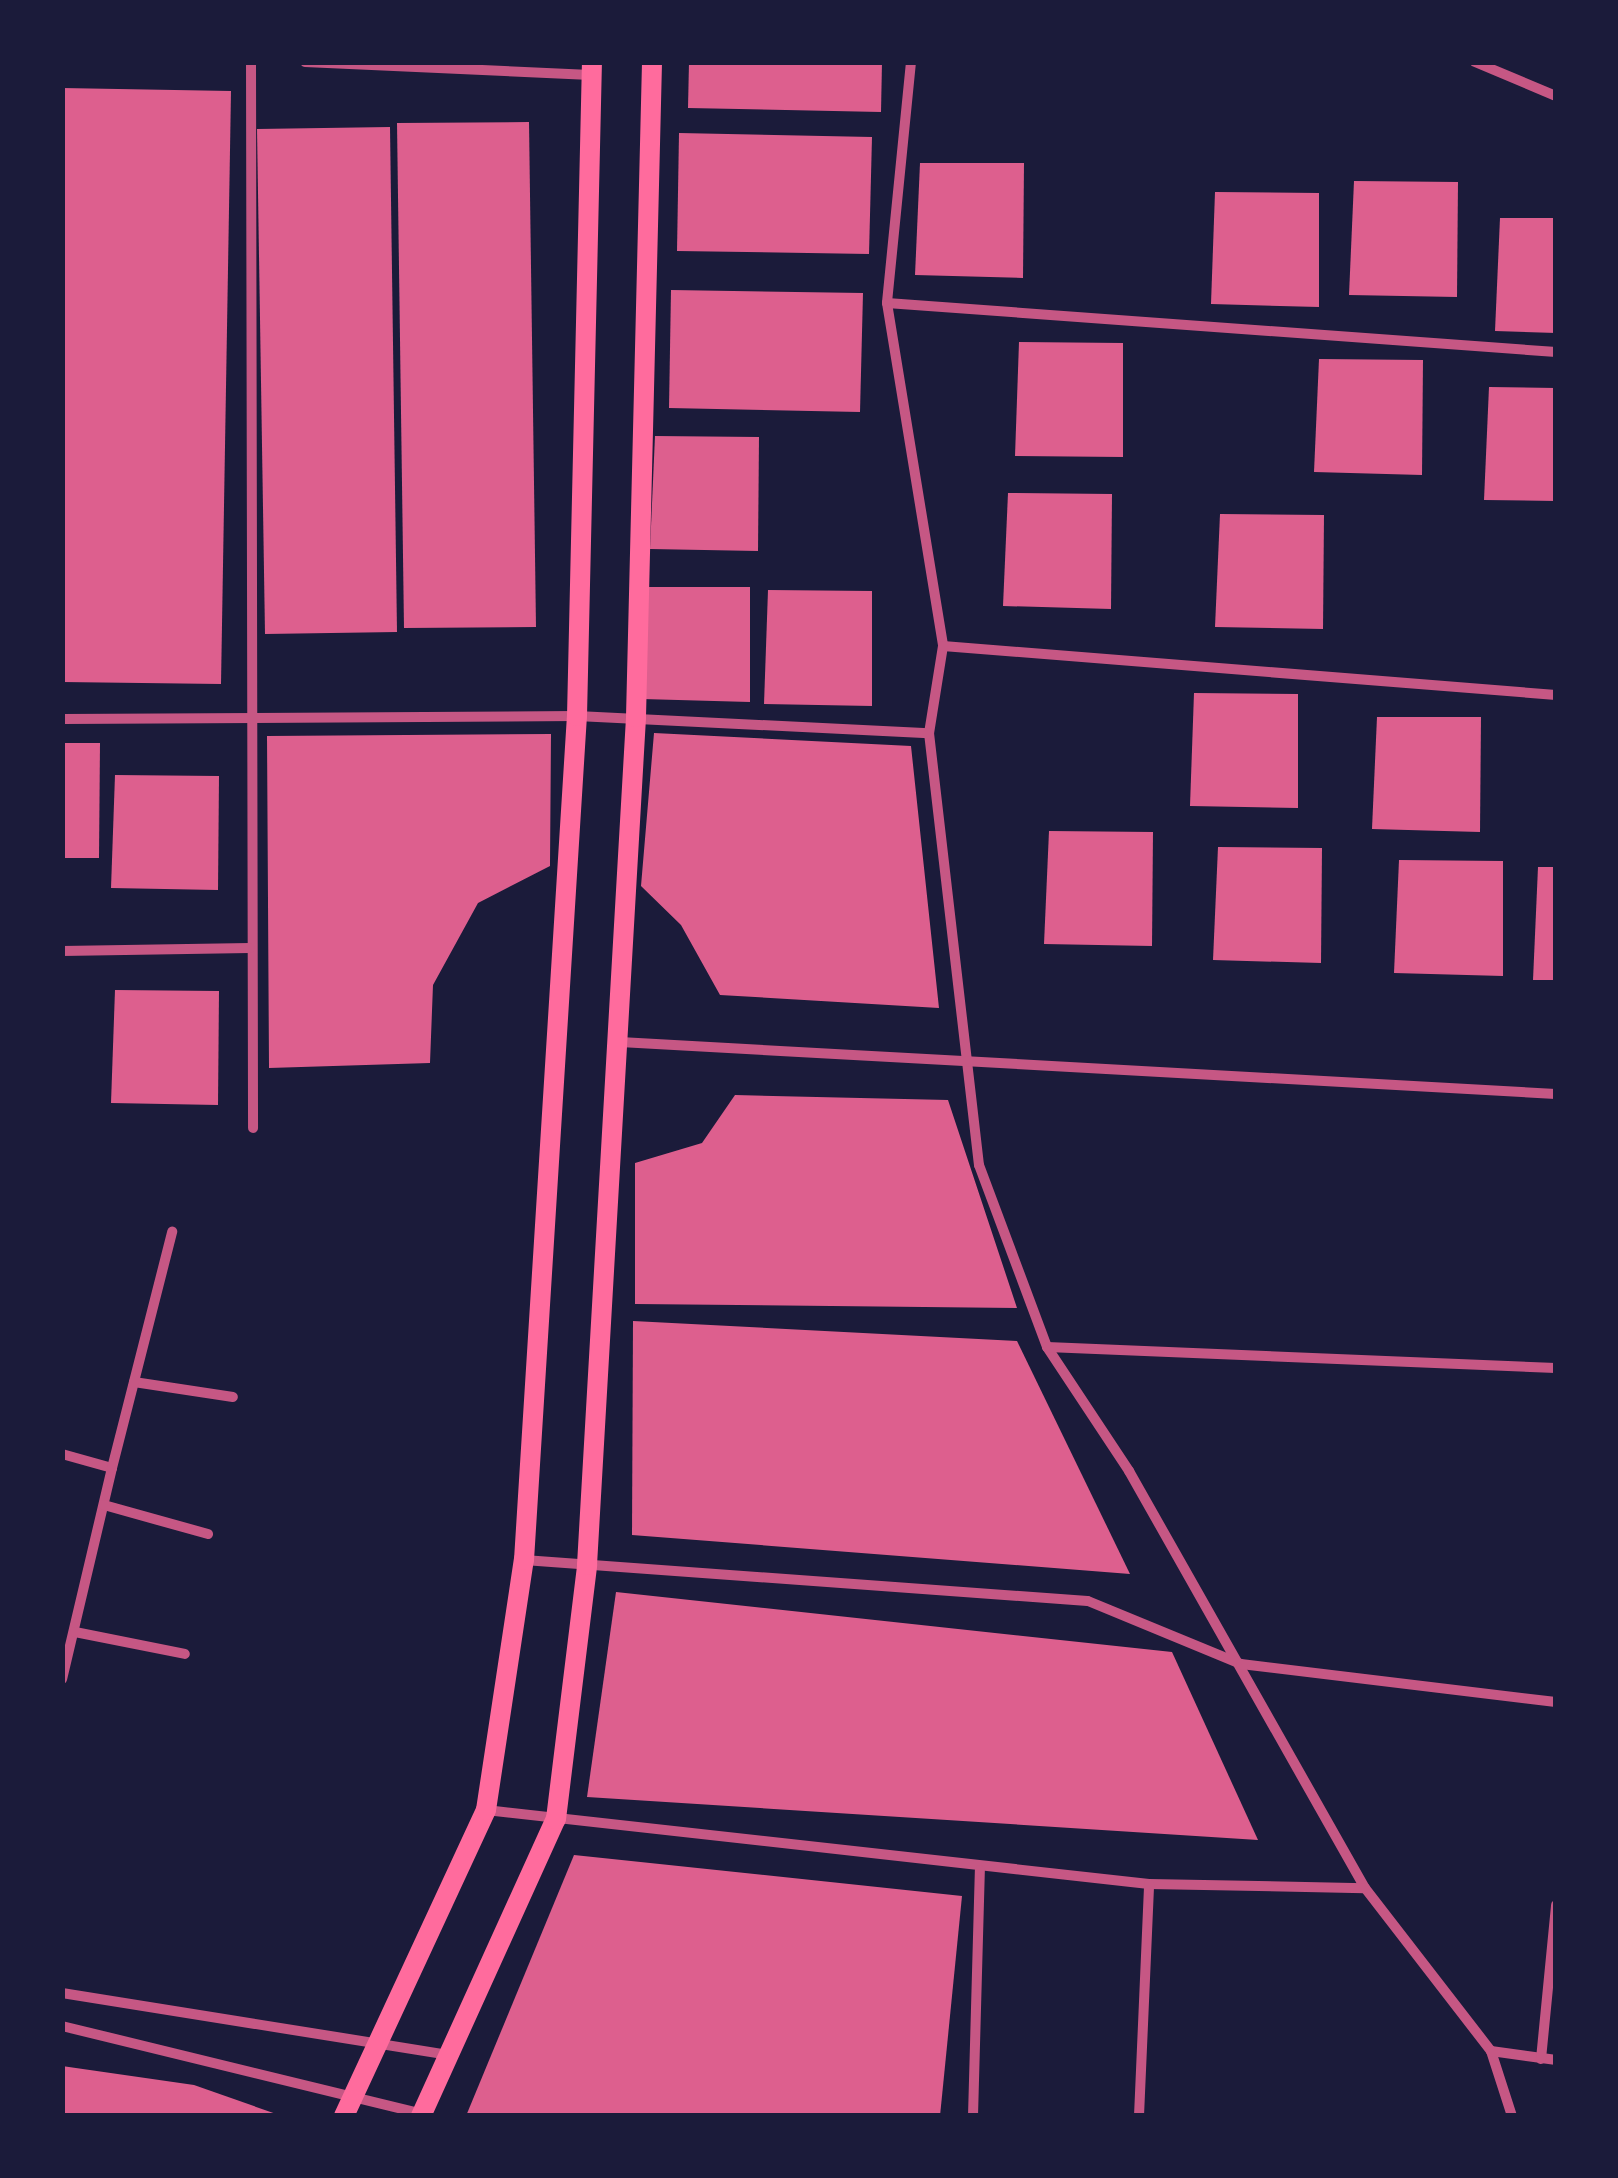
<!DOCTYPE html>
<html>
<head>
<meta charset="utf-8">
<style>
	body { margin:0 }
	#map { position:relative; width:1618px; height:2178px; overflow:hidden; background:#1b1b3a; font-family:"DejaVu Sans",sans-serif }
	div>[style] { position:absolute }
	.building>* { inset:0; background:#dd5f8e }
	.minor>* { height:10px; margin:-5px; padding:0 5px; transform-origin:5px; border-radius:5px; background:#c65784 }
	.secondary>* { height:20px; margin:-10px; padding:0 10px; transform-origin:10px; border-radius:10px; background:#ff6b9d }
	span { translate:-50% -50%; white-space:nowrap; text-align:center; line-height:1.15; -webkit-text-stroke:8px #1b1b3a; paint-order:stroke }
	.frame { position:absolute; inset:0; border:65px solid #1b1b3a; pointer-events:none }
</style>
</head>
<body>
<div id="map">
	<div class="building">
		<div style="clip-path:polygon(689px 62px,882px 62px,881px 112px,688px 108px)"></div>
		<div style="clip-path:polygon(62px 88px,231px 91px,221px 684px,62px 682px)"></div>
		<div style="clip-path:polygon(529px 122px,536px 627px,404px 628px,397px 123px)"></div>
		<div style="clip-path:polygon(390px 127px,397px 632px,265px 634px,257px 129px)"></div>
		<div style="clip-path:polygon(679px 133px,872px 137px,869px 254px,677px 251px)"></div>
		<div style="clip-path:polygon(920px 163px,1024px 163px,1023px 278px,915px 275px)"></div>
		<div style="clip-path:polygon(1354px 181px,1458px 182px,1457px 297px,1349px 295px)"></div>
		<div style="clip-path:polygon(1215px 192px,1319px 193px,1319px 307px,1211px 304px)"></div>
		<div style="clip-path:polygon(1500px 218px,1556px 218px,1556px 333px,1495px 331px)"></div>
		<div style="clip-path:polygon(671px 290px,863px 293px,860px 412px,669px 408px)"></div>
		<div style="clip-path:polygon(1019px 342px,1123px 343px,1123px 457px,1015px 456px)"></div>
		<div style="clip-path:polygon(1319px 359px,1423px 360px,1422px 475px,1314px 472px)"></div>
		<div style="clip-path:polygon(1489px 387px,1556px 388px,1556px 501px,1484px 500px)"></div>
		<div style="clip-path:polygon(655px 436px,759px 437px,758px 551px,650px 549px)"></div>
		<div style="clip-path:polygon(1008px 493px,1112px 494px,1111px 609px,1003px 606px)"></div>
		<div style="clip-path:polygon(1220px 514px,1324px 515px,1323px 629px,1215px 627px)"></div>
		<div style="clip-path:polygon(646px 587px,750px 587px,750px 702px,642px 699px)"></div>
		<div style="clip-path:polygon(768px 590px,872px 591px,872px 706px,764px 704px)"></div>
		<div style="clip-path:polygon(1194px 693px,1298px 694px,1298px 808px,1190px 806px)"></div>
		<div style="clip-path:polygon(1377px 717px,1481px 717px,1480px 832px,1372px 829px)"></div>
		<div style="clip-path:polygon(654px 733px,911px 746px,939px 1008px,720px 995px,681px 925px,641px 886px)"></div>
		<div style="clip-path:polygon(551px 734px,550px 866px,478px 903px,433px 985px,430px 1063px,269px 1068px,267px 736px)"></div>
		<div style="clip-path:polygon(62px 743px,100px 743px,99px 858px,62px 858px)"></div>
		<div style="clip-path:polygon(115px 775px,219px 776px,218px 890px,111px 888px)"></div>
		<div style="clip-path:polygon(1049px 831px,1153px 832px,1152px 946px,1044px 944px)"></div>
		<div style="clip-path:polygon(1218px 847px,1322px 848px,1321px 963px,1213px 960px)"></div>
		<div style="clip-path:polygon(1399px 860px,1503px 861px,1503px 976px,1394px 973px)"></div>
		<div style="clip-path:polygon(1538px 867px,1556px 867px,1556px 980px,1533px 980px)"></div>
		<div style="clip-path:polygon(115px 990px,219px 991px,218px 1105px,111px 1103px)"></div>
		<div style="clip-path:polygon(735px 1095px,948px 1100px,1017px 1308px,635px 1304px,635px 1163px,702px 1143px)"></div>
		<div style="clip-path:polygon(633px 1321px,1017px 1341px,1130px 1574px,632px 1535px)"></div>
		<div style="clip-path:polygon(616px 1592px,1172px 1652px,1258px 1840px,587px 1797px)"></div>
		<div style="clip-path:polygon(574px 1855px,962px 1896px,940px 2116px,466px 2116px)"></div>
		<div style="clip-path:polygon(62px 2066px,194px 2085px,282px 2116px,62px 2116px)"></div>
	</div>
	<div class="minor">
		<div style="left:251px;top:62px;width:1066px;rotate:89.89deg"></div>
		<div style="left:305px;top:62px;width:286px;rotate:2.6deg"></div>
		<div style="left:911px;top:62px;width:242px;rotate:95.7deg"></div>
		<div style="left:887px;top:303px;width:348px;rotate:80.7deg"></div>
		<div style="left:943px;top:646px;width:88px;rotate:99.1deg"></div>
		<div style="left:929px;top:733px;width:435px;rotate:83.4deg"></div>
		<div style="left:979px;top:1165px;width:194px;rotate:69.5deg"></div>
		<div style="left:1047px;top:1347px;width:149px;rotate:56.5deg"></div>
		<div style="left:1129px;top:1471px;width:479px;rotate:60.5deg"></div>
		<div style="left:1365px;top:1888px;width:206px;rotate:52.3deg"></div>
		<div style="left:1491px;top:2051px;width:68px;rotate:72.1deg"></div>
		<div style="left:1475px;top:62px;width:88px;rotate:22.8deg"></div>
		<div style="left:887px;top:303px;width:671px;rotate:4.19deg"></div>
		<div style="left:943px;top:646px;width:615px;rotate:4.57deg"></div>
		<div style="left:62px;top:719px;width:515px;rotate:-0.33deg"></div>
		<div style="left:577px;top:716px;width:352px;rotate:2.8deg"></div>
		<div style="left:62px;top:951px;width:188px;rotate:-0.9deg"></div>
		<div style="left:620px;top:1042px;width:937px;rotate:3.18deg"></div>
		<div style="left:1047px;top:1347px;width:509px;rotate:2.36deg"></div>
		<div style="left:134px;top:1382px;width:100px;rotate:8.6deg"></div>
		<div style="left:62px;top:1454px;width:52px;rotate:15.6deg"></div>
		<div style="left:112px;top:1468px;width:217px;rotate:103.3deg"></div>
		<div style="left:112px;top:1468px;width:244px;rotate:-75.7deg"></div>
		<div style="left:104px;top:1505px;width:108px;rotate:15.6deg"></div>
		<div style="left:524px;top:1560px;width:565px;rotate:4.16deg"></div>
		<div style="left:1088px;top:1601px;width:165px;rotate:22.4deg"></div>
		<div style="left:1241px;top:1664px;width:317px;rotate:6.9deg"></div>
		<div style="left:75px;top:1632px;width:112px;rotate:11.3deg"></div>
		<div style="left:486px;top:1810px;width:667px;rotate:6.37deg"></div>
		<div style="left:1149px;top:1884px;width:216px;rotate:1.1deg"></div>
		<div style="left:62px;top:1993px;width:391px;rotate:9.1deg"></div>
		<div style="left:62px;top:2026px;width:371px;rotate:13.7deg"></div>
		<div style="left:1491px;top:2051px;width:66px;rotate:7.9deg"></div>
		<div style="left:1541px;top:2059px;width:155px;rotate:-84.4deg"></div>
		<div style="left:973px;top:2116px;width:246px;rotate:-88.4deg"></div>
		<div style="left:1139px;top:2116px;width:232px;rotate:-87.5deg"></div>
	</div>
	<div class="secondary">
		<div style="left:344px;top:2116px;width:337px;rotate:-65.1deg"></div>
		<div style="left:486px;top:1810px;width:253px;rotate:-81.4deg"></div>
		<div style="left:524px;top:1560px;width:846px;rotate:-86.41deg"></div>
		<div style="left:577px;top:716px;width:654px;rotate:-88.69deg"></div>
		<div style="left:421px;top:2116px;width:326px;rotate:-65.6deg"></div>
		<div style="left:556px;top:1819px;width:256px;rotate:-83deg"></div>
		<div style="left:587px;top:1565px;width:849px;rotate:-86.69deg"></div>
		<div style="left:636px;top:717px;width:655px;rotate:-88.6deg"></div>
	</div>
	<div class="frame"></div>
</div>
</body>
</html>
